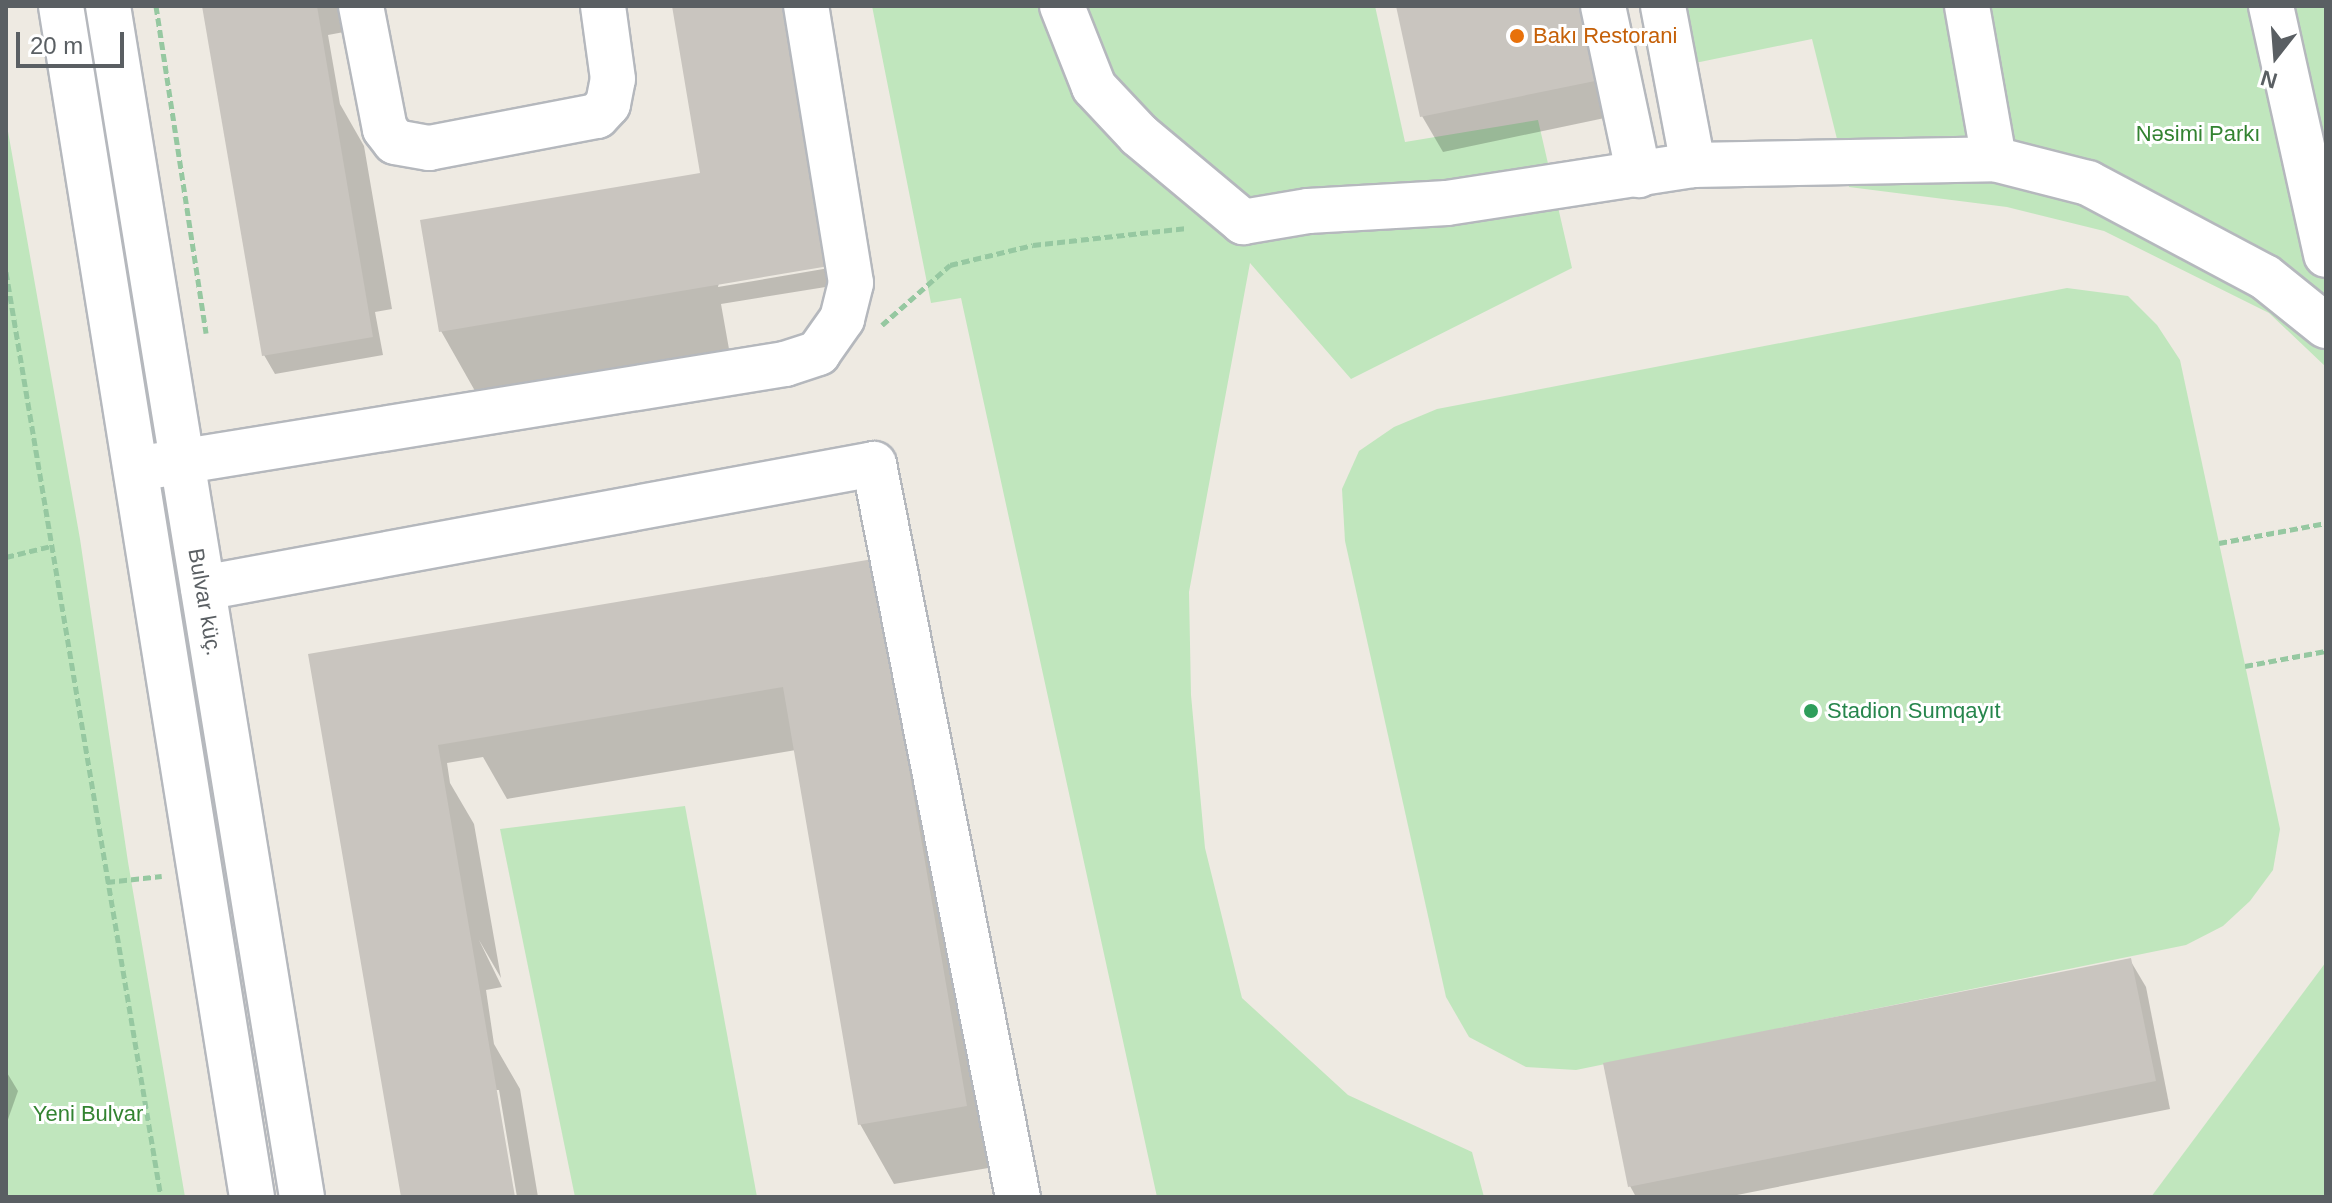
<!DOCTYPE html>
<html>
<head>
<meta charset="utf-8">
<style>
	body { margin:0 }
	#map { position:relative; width:2332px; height:1203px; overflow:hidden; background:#eeeae2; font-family:Arial,sans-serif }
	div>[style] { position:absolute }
	.green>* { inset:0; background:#c0e6bd }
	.shadow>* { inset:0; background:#0003 }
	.building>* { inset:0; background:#c9c5bf }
	.path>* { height:5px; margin-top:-2.5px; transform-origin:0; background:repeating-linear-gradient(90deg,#96c8a1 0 8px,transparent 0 12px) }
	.roads { filter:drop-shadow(2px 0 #b5b8bd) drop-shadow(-2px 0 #b5b8bd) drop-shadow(0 2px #b5b8bd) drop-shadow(0 -2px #b5b8bd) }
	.minor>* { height:44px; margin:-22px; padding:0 22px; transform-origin:22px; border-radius:22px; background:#fff }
	.dots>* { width:22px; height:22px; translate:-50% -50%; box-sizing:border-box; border:4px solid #fff; border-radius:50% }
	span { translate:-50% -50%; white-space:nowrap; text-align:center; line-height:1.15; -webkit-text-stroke:6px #fff; paint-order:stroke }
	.food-label { font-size:22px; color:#c56008 }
	.left { translate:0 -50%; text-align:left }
	.park-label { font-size:22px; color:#338331 }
	.street-label { font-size:22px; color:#5a5f63 }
	.leisure-label { font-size:22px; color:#27864d }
	.frame { position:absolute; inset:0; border:8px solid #5a5f63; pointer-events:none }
	.north { position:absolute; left:2236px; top:16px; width:80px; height:80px; -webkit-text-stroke:6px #fff; paint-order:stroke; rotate:197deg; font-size:22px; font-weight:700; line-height:32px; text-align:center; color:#5a5f63 }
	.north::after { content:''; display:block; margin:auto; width:28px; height:36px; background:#5a5f63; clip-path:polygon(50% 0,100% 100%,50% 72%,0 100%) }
	.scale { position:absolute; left:16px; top:32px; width:108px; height:36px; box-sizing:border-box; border:4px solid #5a5f63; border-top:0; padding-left:10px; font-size:24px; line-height:28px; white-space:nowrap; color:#5a5f63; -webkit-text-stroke:6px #fff; paint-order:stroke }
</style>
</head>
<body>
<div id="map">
	<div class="green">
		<div style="clip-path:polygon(872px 6px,1375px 6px,1405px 142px,1538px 120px,1572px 268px,1351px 379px,1250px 263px,1189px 592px,1191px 695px,1205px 848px,1242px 998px,1348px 1095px,1472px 1152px,1484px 1197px,1157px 1197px,961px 298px,931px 303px)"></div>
		<div style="clip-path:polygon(1683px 6px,2326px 6px,2326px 367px,2269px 313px,2104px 231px,2007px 207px,1849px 187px,1812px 39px,1695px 63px)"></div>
		<div style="clip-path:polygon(6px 120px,80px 539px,128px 862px,185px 1197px,6px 1197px)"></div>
		<div style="clip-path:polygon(2067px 288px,2128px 296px,2157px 325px,2180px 360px,2280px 829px,2273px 870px,2250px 901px,2223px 926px,2186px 945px,1576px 1070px,1526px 1067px,1469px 1037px,1446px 997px,1345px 541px,1342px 489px,1359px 451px,1394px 427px,1437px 409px)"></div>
		<div style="clip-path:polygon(685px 806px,757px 1197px,575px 1197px,500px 829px)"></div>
		<div style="clip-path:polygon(2326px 962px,2326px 1197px,2151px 1197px)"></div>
	</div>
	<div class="shadow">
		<div style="clip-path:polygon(204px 6px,340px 6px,344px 32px,328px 35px,340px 104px,364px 146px,392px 309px,375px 312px,383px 355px,275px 374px,264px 355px)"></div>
		<div style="clip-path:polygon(685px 6px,789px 6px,718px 287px,835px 267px,838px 285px,721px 304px,729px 349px,475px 391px,441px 331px,703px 174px)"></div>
		<div style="clip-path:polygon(1398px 6px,1595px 6px,1619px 115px,1443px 152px,1422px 116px)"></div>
		<div style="clip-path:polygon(872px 561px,947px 960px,972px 1004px,1000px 1166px,894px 1184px,860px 1124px,796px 750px,507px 799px,483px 757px,447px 763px,450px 783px,474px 824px,501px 978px,479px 940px,502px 987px,486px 990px,494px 1044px,520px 1089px,538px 1197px,517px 1197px,499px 1090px,495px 1090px,513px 1197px,403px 1197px,310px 656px)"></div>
		<div style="clip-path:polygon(2130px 960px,2146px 987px,2170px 1109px,1727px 1197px,1636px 1197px,1630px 1186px)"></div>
		<div style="clip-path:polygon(6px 1071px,18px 1091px,6px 1125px)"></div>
	</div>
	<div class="building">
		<div style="clip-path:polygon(202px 6px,317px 6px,373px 337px,262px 356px)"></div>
		<div style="clip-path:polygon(672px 6px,784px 6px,829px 266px,439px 332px,420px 220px,700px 173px)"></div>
		<div style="clip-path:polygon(1396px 6px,1584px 6px,1600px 80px,1420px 117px)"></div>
		<div style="clip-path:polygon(873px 559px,967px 1106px,858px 1125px,783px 687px,438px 745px,515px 1197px,401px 1197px,308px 654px)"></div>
		<div style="clip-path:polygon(2131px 958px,2156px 1081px,1628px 1187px,1603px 1063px)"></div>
	</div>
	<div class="path">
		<div style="left:156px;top:6px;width:331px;rotate:81.3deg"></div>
		<div style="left:6px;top:272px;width:938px;rotate:80.49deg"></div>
		<div style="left:882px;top:325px;width:91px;rotate:-41.4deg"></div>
		<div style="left:950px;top:265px;width:85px;rotate:-13.5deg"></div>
		<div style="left:1033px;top:245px;width:155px;rotate:-6.3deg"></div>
		<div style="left:2219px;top:543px;width:109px;rotate:-10.6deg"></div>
		<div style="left:6px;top:557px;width:46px;rotate:-13.7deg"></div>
		<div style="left:2245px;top:666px;width:82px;rotate:-10.5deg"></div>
		<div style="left:107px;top:882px;width:55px;rotate:-6.2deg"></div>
	</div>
	<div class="roads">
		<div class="minor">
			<div style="left:61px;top:6px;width:1206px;rotate:80.89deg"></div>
			<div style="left:108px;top:6px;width:1207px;rotate:80.75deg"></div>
			<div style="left:361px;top:6px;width:125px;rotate:79deg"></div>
			<div style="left:385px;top:129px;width:16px;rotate:52deg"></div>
			<div style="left:395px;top:142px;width:35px;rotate:10deg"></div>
			<div style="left:429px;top:148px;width:171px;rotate:-10.8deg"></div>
			<div style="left:597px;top:116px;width:16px;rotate:-47deg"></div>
			<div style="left:608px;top:104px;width:25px;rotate:-79deg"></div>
			<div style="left:613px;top:79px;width:74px;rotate:-97.8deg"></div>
			<div style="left:1062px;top:6px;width:87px;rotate:68.4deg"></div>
			<div style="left:1094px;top:87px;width:66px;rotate:46.8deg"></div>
			<div style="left:1139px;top:135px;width:136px;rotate:39.9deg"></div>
			<div style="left:1243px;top:222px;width:66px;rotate:-9.6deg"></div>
			<div style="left:1308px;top:211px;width:139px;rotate:-3.3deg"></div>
			<div style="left:1447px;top:203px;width:249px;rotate:-8.8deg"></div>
			<div style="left:1693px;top:165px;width:301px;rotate:-1.1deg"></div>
			<div style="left:1994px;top:159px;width:97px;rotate:14.3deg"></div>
			<div style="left:2088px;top:183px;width:200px;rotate:28deg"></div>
			<div style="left:2265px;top:277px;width:78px;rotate:38.8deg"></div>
			<div style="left:1603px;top:6px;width:173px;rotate:78deg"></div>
			<div style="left:1663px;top:6px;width:162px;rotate:79.3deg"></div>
			<div style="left:1967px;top:6px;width:155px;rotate:80deg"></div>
			<div style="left:2271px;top:6px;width:255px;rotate:77.5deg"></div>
			<div style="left:154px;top:466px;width:639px;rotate:-9.18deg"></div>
			<div style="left:785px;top:364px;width:35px;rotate:-18deg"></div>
			<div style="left:818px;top:353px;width:42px;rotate:-54.8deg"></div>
			<div style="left:842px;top:319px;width:37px;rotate:-76deg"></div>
			<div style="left:851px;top:283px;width:281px;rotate:-99.2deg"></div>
			<div style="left:203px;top:588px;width:682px;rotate:-10.47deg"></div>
			<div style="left:874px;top:464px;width:747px;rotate:78.89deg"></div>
		</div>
	</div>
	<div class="dots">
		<div style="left:1517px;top:36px;background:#e8710a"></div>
		<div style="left:1811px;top:711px;background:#2e9e5b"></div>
	</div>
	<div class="food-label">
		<span class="left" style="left:1533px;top:36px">Bakı Restorani</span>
	</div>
	<div class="park-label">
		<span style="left:2198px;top:134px">Nəsimi Parkı</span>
		<span style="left:88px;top:1114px">Yeni Bulvar</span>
	</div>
	<div class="street-label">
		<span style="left:205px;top:602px;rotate:80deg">Bulvar küç.</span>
	</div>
	<div class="leisure-label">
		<span class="left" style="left:1827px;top:711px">Stadion Sumqayıt</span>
	</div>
	<div class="frame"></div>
	<div class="north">N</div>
	<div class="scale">20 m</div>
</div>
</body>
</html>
